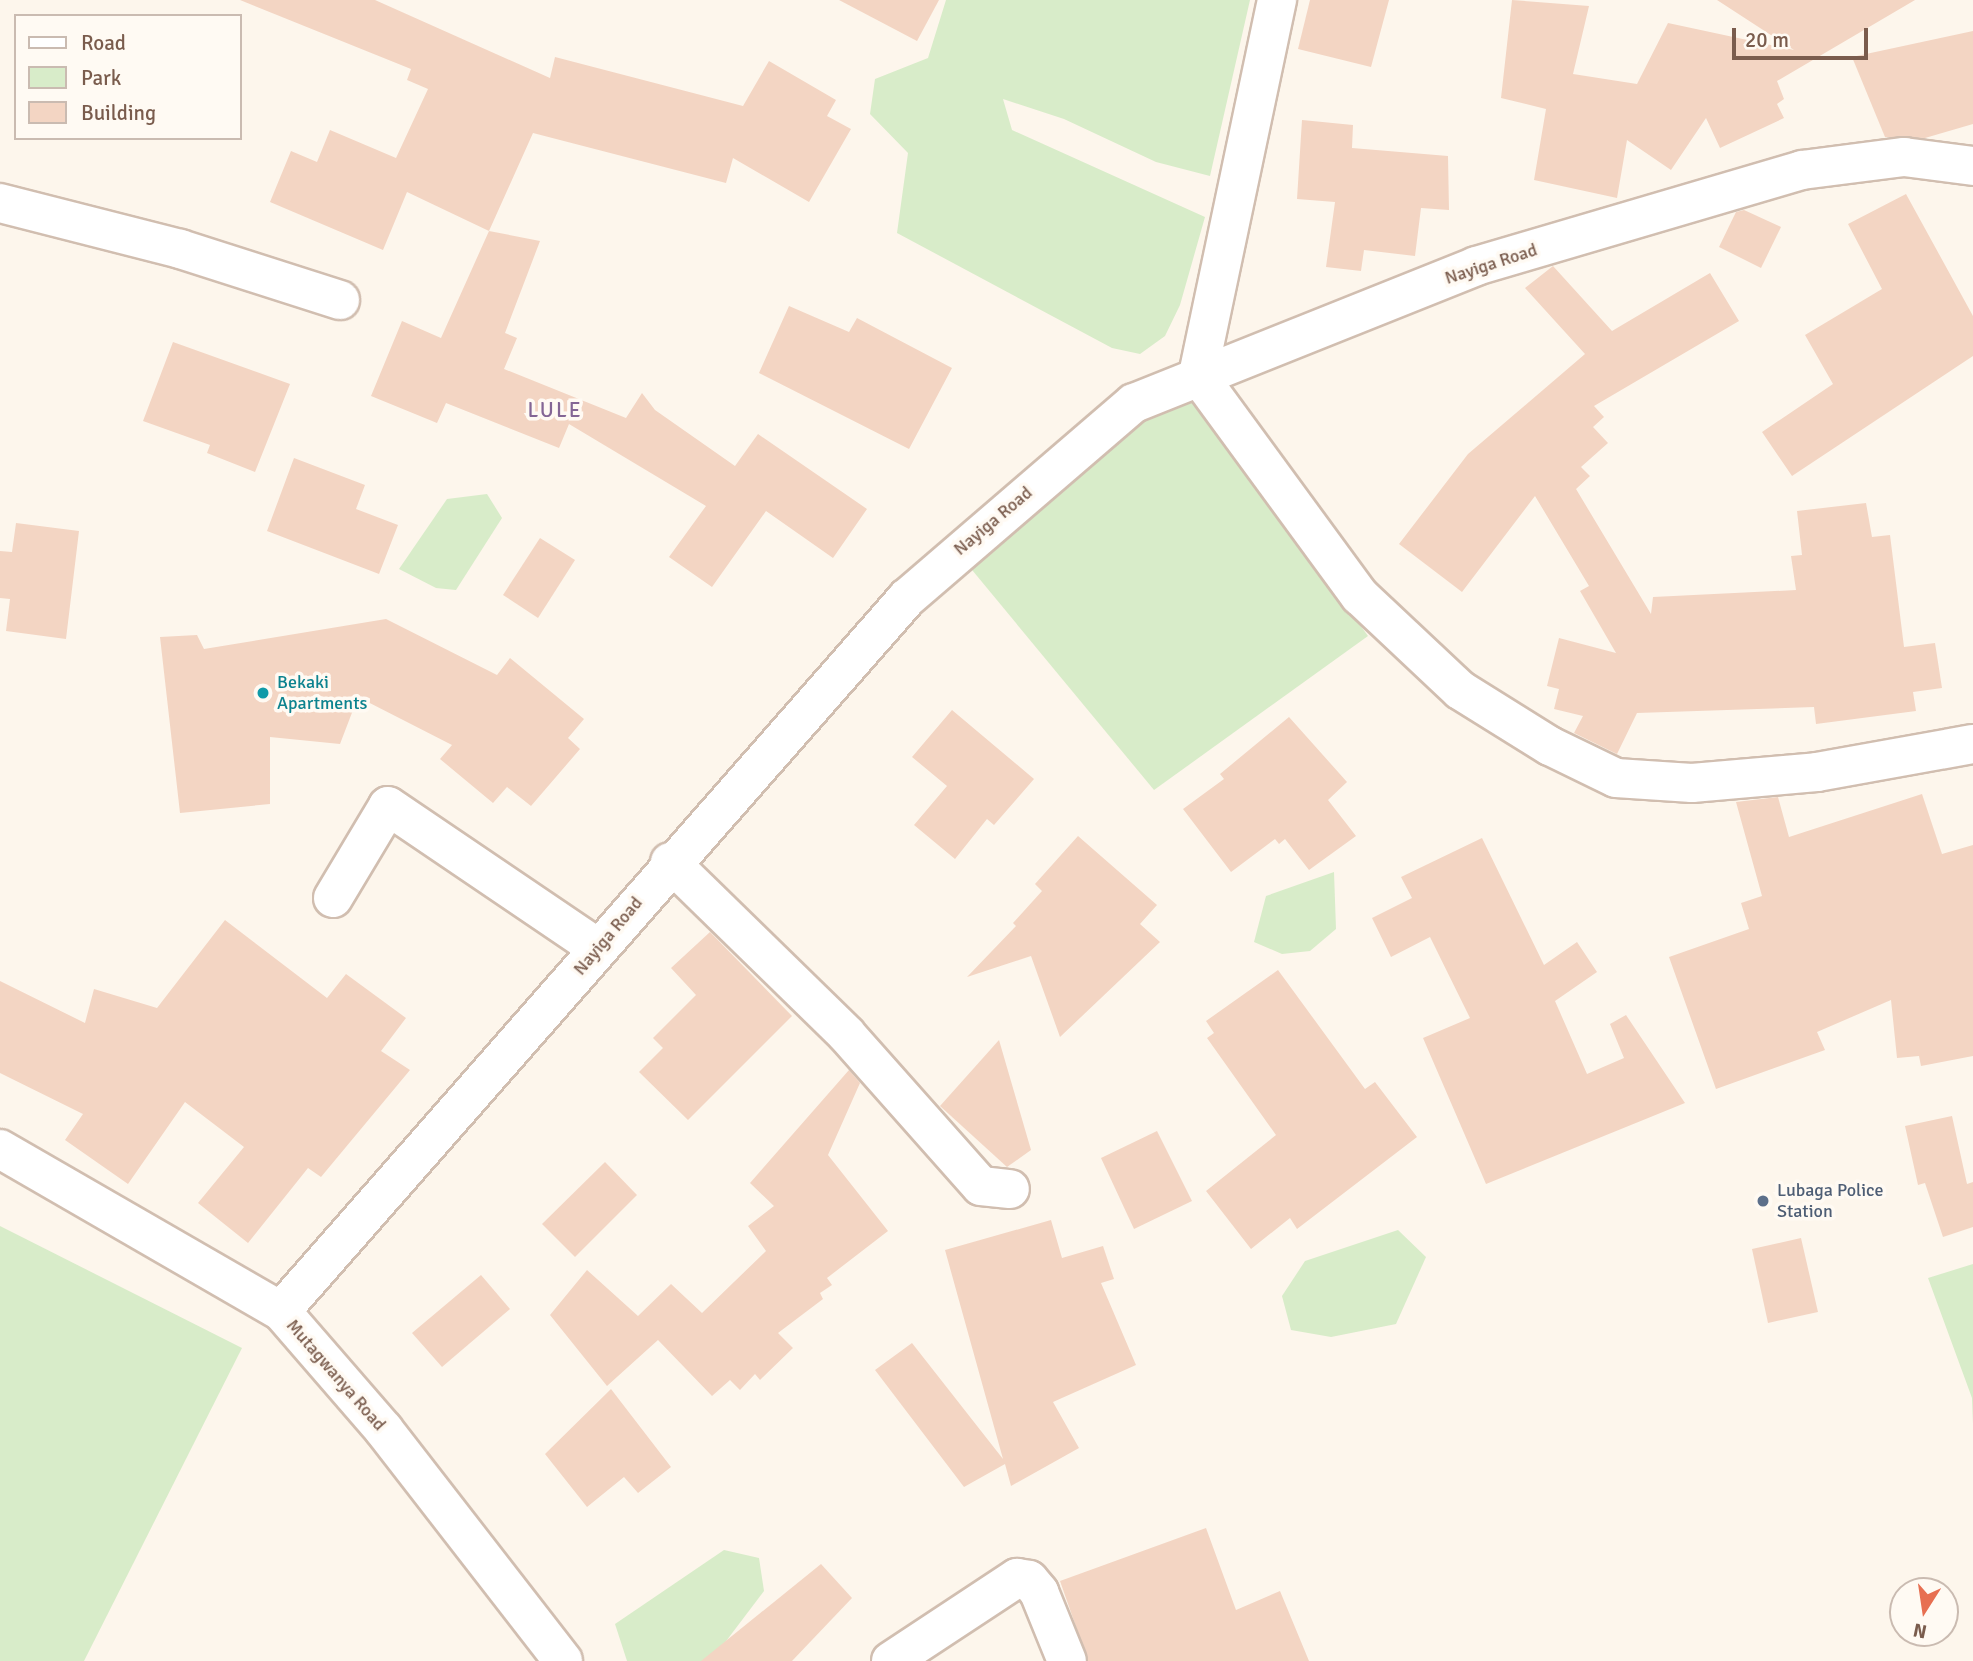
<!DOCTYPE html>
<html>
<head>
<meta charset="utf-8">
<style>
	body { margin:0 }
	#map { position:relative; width:1973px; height:1661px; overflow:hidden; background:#fdf6ec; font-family:Signika,sans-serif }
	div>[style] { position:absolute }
	.green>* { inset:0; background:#d8ecc9 }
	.building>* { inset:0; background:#f3d5c3 }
	.roads { filter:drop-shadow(2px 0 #d1beb0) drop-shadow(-2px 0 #d1beb0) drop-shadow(0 2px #d1beb0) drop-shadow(0 -2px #d1beb0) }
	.street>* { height:38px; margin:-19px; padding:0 19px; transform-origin:19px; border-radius:19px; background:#fff }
	.dots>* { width:19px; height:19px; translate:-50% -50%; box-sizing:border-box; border:4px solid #fffaf3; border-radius:50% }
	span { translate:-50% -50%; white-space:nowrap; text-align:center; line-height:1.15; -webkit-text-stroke:7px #fffaf3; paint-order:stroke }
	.street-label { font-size:18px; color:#7a5c4d }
	.culture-label { font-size:18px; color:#0d838f }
	.left { translate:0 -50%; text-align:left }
	.service-label { font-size:18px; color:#4e5e75 }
	.quarter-label { font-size:21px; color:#846695; letter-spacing:2px }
	.legend { position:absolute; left:14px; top:14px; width:228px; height:126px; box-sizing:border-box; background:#fffaf3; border:2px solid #cabbb1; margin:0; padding:9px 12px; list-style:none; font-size:21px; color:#7a5c4d }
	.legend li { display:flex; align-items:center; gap:14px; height:35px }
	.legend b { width:35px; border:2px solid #cabbb1 }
	.north { position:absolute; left:1889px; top:1577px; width:70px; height:70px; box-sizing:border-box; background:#fffaf3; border:2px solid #cabbb1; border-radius:50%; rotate:192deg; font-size:19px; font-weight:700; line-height:28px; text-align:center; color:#7a5c4d }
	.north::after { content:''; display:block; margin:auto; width:24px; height:32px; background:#e76f51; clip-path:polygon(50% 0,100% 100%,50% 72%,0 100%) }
	.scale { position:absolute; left:1732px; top:28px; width:136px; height:32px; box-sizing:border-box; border:4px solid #7a5c4d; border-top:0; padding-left:9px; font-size:21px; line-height:24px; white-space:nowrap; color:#7a5c4d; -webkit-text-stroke:5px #fffaf3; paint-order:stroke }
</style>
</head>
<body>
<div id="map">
	<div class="green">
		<div style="clip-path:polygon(946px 0,1250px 0,1210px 176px,1156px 162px,1064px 119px,1003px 99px,1012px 130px,1205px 217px,1180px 305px,1165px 336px,1140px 354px,1112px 348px,897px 233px,908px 153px,870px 114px,875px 79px,928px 58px)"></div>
		<div style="clip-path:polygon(1194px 397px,1368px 636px,1154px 790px,958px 553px,1153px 401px)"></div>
		<div style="clip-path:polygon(487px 494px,502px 518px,456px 590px,436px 588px,399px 569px,447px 499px)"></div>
		<div style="clip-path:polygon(1334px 872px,1336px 929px,1310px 951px,1282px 954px,1254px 942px,1266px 896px)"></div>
		<div style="clip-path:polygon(0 1226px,242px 1348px,84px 1661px,0 1661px)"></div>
		<div style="clip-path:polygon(1398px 1230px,1426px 1257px,1396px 1324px,1331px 1337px,1291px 1330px,1282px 1296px,1305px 1261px)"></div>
		<div style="clip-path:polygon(1973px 1264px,1973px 1424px,1972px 1398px,1928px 1278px)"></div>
		<div style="clip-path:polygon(724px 1550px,759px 1558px,764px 1591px,711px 1661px,627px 1661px,615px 1624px)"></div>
	</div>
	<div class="building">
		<div style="clip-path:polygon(240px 0,375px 0,550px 78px,555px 57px,743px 106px,769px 61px,836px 100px,827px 116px,851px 129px,809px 202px,733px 158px,726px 183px,533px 133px,489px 231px,407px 192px,383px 250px,270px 202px,291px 151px,317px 162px,330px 130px,396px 158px,428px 89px,407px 80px,411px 69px)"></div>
		<div style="clip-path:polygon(839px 0,939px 0,917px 41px)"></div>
		<div style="clip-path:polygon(1310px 0,1389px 0,1371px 67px,1298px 49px)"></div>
		<div style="clip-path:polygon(1512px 0,1589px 6px,1573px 74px,1637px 84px,1668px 23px,1794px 50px,1717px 0,1915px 0,1777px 81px,1784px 99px,1777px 104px,1784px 118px,1720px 148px,1706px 118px,1671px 170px,1627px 140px,1617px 198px,1534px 180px,1546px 109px,1501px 98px)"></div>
		<div style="clip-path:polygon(1973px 31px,1973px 124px,1925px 138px,1885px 137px,1852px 57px)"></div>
		<div style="clip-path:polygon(1302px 120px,1353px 125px,1352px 148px,1448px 156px,1449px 210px,1421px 208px,1415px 256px,1364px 250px,1361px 271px,1326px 267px,1335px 202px,1297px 199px)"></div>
		<div style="clip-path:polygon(1906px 194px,1973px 316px,1973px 356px,1792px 476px,1762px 432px,1833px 384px,1805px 335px,1882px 289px,1848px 224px)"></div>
		<div style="clip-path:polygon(1744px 210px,1781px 227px,1761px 268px,1719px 247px,1736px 212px)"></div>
		<div style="clip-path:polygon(489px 231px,540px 241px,505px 333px,517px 338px,504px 369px,626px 418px,642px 393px,655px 410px,735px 466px,758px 434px,867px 509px,833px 558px,766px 511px,712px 587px,669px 557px,706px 506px,569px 424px,559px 448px,446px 403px,437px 423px,371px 396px,402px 321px,441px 338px)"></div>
		<div style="clip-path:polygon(1553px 266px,1612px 331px,1710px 273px,1739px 321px,1594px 406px,1604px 417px,1593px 427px,1608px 443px,1581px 467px,1590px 476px,1576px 489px,1651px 614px,1653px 597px,1796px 590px,1791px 556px,1802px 555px,1797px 511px,1866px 503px,1872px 537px,1890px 535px,1904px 647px,1935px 643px,1942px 688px,1913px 692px,1916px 711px,1816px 724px,1814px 707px,1637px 713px,1617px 754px,1574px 733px,1583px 716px,1554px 709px,1559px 689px,1547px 686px,1559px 638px,1616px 653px,1580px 591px,1589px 586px,1535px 496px,1462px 592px,1399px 544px,1468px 454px,1585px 354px,1525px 288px)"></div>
		<div style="clip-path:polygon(789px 306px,849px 332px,857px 318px,952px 368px,909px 449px,759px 373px)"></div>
		<div style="clip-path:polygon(173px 342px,290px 384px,255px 472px,207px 453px,210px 445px,143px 421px)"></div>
		<div style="clip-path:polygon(294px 458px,365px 485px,356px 509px,398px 525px,379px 574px,267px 531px)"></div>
		<div style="clip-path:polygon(16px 523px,79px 531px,66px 639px,6px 631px,10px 599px,0 598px,0 551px,12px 552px)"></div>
		<div style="clip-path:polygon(540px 538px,575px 560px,538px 618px,503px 595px)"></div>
		<div style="clip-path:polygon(386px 619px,497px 675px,510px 658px,584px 719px,568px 738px,580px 749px,531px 806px,507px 787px,493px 803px,440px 759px,452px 745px,358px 697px,340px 744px,270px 737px,270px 804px,180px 813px,160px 637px,197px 635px,204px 649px)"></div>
		<div style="clip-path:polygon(952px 710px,1034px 779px,994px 825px,987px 819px,955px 859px,914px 825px,947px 786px,912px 757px)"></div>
		<div style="clip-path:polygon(1289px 717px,1347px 782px,1328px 800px,1356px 836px,1309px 870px,1285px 839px,1279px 844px,1275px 839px,1231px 872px,1183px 809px,1224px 779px,1220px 774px)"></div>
		<div style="clip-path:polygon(1922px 794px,1942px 854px,1973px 845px,1973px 1056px,1921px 1066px,1919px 1056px,1897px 1058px,1891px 1000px,1817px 1032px,1825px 1050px,1716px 1089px,1669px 957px,1749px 929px,1741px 903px,1762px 896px,1736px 802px,1778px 797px,1789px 837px)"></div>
		<div style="clip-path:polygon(1078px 836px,1157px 905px,1140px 924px,1160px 942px,1060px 1037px,1031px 956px,967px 977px,1016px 926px,1013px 923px,1042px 891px,1035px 884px)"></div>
		<div style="clip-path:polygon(1482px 838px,1544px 965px,1577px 942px,1597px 972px,1555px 1001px,1587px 1074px,1624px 1058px,1610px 1024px,1626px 1015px,1685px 1103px,1486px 1184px,1423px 1038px,1470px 1018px,1430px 937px,1391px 957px,1372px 918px,1412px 898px,1401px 877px)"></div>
		<div style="clip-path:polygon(225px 920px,327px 998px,346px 974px,406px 1018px,381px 1051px,410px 1070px,321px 1177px,308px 1168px,248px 1243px,198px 1203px,244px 1147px,185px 1102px,128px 1184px,65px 1140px,83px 1114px,0 1073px,0 981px,85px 1023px,94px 989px,157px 1008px)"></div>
		<div style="clip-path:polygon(710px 932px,792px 1016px,688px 1120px,639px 1072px,663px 1048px,653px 1038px,696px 995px,671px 968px)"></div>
		<div style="clip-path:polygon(1278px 970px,1365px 1089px,1375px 1082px,1417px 1137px,1297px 1229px,1290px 1218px,1251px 1249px,1206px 1191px,1276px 1135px,1207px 1038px,1214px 1033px,1206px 1021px)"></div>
		<div style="clip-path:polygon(999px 1040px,1031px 1150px,1007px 1167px,940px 1106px)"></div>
		<div style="clip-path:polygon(849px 1070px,860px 1083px,828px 1155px,888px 1231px,827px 1278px,832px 1285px,820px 1293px,823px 1299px,778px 1333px,793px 1348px,760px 1380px,755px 1374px,740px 1390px,730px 1380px,712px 1396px,658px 1340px,607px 1386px,550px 1315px,587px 1270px,638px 1316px,671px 1284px,702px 1313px,766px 1251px,748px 1226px,774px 1206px,750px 1183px)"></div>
		<div style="clip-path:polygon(1952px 1116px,1967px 1184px,1973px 1182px,1973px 1227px,1943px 1237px,1925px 1183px,1918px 1185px,1905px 1126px)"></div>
		<div style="clip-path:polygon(1157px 1131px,1192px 1201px,1134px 1229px,1101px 1158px)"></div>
		<div style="clip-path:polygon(605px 1162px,637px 1195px,575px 1257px,542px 1224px)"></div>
		<div style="clip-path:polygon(1051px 1220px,1062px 1258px,1103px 1246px,1114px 1279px,1101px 1283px,1136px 1365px,1053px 1402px,1079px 1448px,1011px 1486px,1005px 1464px,964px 1487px,875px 1370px,912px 1343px,1003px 1459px,945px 1250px)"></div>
		<div style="clip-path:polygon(1801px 1238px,1818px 1312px,1768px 1323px,1752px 1249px)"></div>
		<div style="clip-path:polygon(481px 1275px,510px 1309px,442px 1367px,412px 1333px)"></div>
		<div style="clip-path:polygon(611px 1389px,671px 1467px,638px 1493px,624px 1477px,587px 1507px,545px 1454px)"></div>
		<div style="clip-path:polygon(1206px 1528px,1236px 1610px,1280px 1591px,1309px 1661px,1088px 1661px,1060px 1581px)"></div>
		<div style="clip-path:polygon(821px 1564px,852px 1598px,792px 1661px,701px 1661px)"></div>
	</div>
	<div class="roads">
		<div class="street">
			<div style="left:1277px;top:0;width:383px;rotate:101.9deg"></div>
			<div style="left:1198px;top:375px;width:274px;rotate:53.8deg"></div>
			<div style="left:1360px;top:596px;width:137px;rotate:43.2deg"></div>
			<div style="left:1460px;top:690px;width:106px;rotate:31.9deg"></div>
			<div style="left:1550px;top:746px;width:73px;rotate:25.9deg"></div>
			<div style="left:1616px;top:778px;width:76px;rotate:3.8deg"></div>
			<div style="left:1692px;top:783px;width:125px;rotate:-5deg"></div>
			<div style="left:1817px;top:772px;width:158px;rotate:-10.2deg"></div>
			<div style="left:0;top:203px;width:186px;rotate:14.3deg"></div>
			<div style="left:180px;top:249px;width:168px;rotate:17.7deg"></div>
			<div style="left:670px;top:862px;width:246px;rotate:44.3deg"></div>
			<div style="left:846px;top:1034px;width:203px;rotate:48.4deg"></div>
			<div style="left:981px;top:1186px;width:29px;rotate:6deg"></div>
			<div style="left:333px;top:898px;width:107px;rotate:-59.1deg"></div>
			<div style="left:388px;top:806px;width:254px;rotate:34.1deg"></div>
			<div style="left:0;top:1149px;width:324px;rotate:30deg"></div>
			<div style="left:281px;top:1311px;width:157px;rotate:49.1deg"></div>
			<div style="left:384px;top:1430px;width:292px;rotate:52.2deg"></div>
			<div style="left:281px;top:1311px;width:949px;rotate:-48.72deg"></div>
			<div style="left:907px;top:598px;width:299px;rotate:-40.7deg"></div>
			<div style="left:1134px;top:403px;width:368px;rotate:-21.8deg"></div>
			<div style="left:1476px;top:266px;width:340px;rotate:-16.4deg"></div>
			<div style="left:1802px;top:170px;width:103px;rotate:-7.3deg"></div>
			<div style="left:1904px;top:157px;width:70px;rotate:7.4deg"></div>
			<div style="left:891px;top:1661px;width:151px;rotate:-33.4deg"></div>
			<div style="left:1017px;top:1578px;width:12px;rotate:9deg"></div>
			<div style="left:1029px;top:1580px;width:16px;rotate:50deg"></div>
			<div style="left:1039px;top:1592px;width:74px;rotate:67.9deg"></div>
		</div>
	</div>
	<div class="dots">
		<div style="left:263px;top:693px;background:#0f9aa8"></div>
		<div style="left:1763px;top:1201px;background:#5c6f8a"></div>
	</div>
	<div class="street-label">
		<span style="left:1491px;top:264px;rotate:-18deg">Nayiga Road</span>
		<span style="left:993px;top:521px;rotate:-40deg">Nayiga Road</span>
		<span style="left:608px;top:936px;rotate:-50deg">Nayiga Road</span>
		<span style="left:336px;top:1375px;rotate:49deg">Mutagwanya Road</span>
	</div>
	<div class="culture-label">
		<span class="left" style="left:277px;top:693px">Bekaki<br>Apartments</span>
	</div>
	<div class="service-label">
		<span class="left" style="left:1777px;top:1201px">Lubaga Police<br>Station</span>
	</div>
	<div class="quarter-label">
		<span style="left:555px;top:410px">LULE</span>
	</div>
	<ul class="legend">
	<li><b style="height:9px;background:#fff"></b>Road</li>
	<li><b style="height:19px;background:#d8ecc9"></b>Park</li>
	<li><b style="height:19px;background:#f3d5c3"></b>Building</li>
	</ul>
	<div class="north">N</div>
	<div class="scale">20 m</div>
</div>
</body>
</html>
